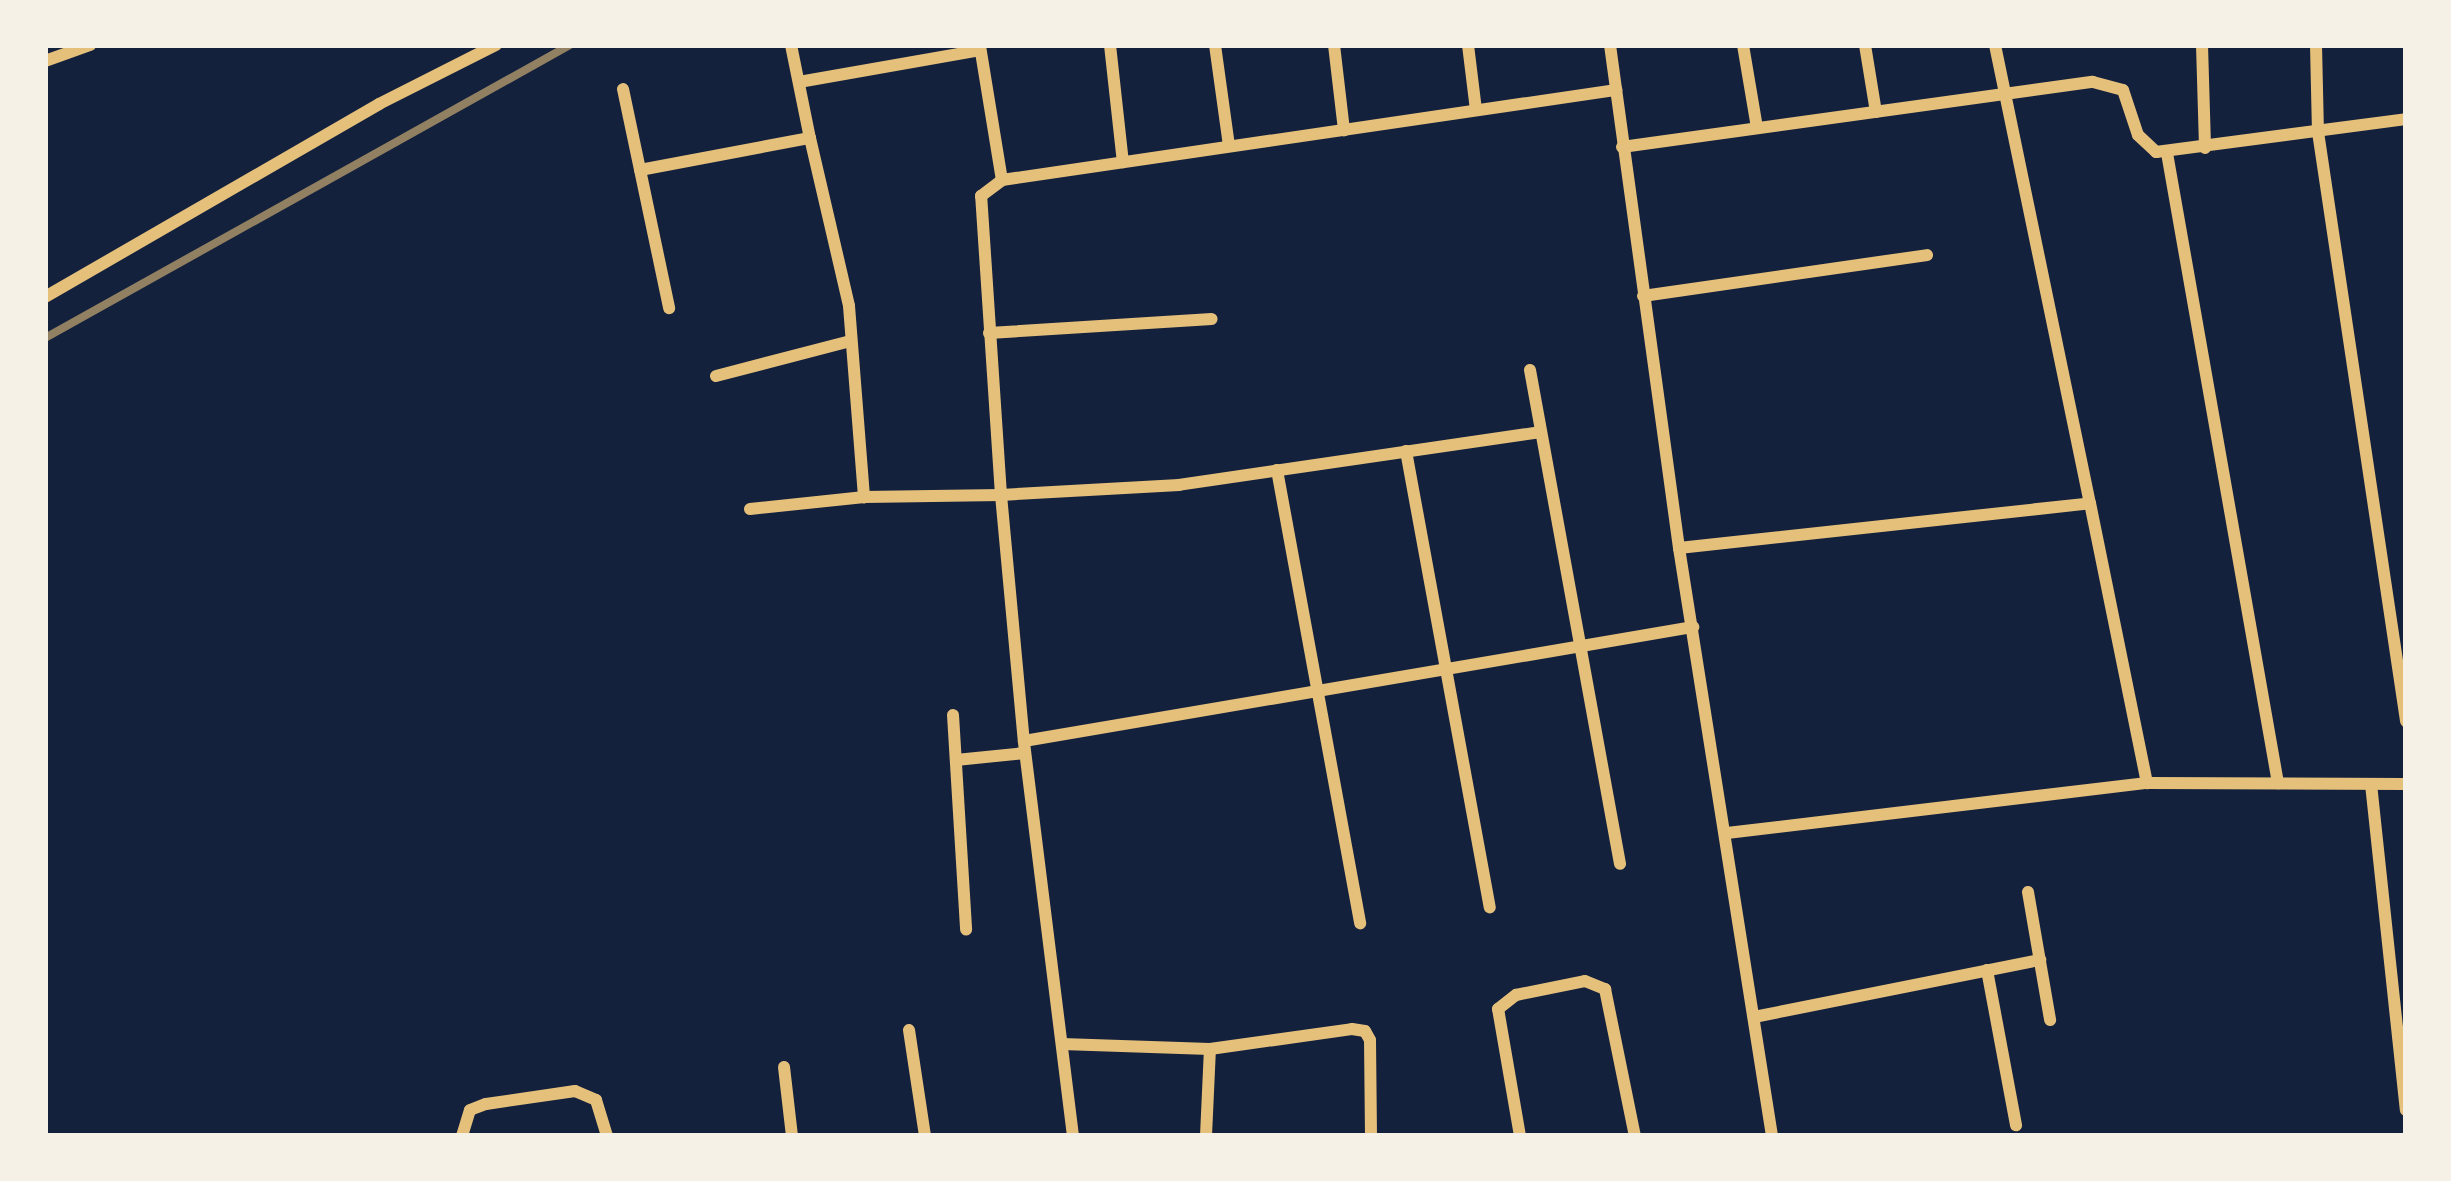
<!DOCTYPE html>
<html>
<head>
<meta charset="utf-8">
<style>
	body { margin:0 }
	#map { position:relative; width:2451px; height:1181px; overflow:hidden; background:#14213d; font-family:"Golos Text",sans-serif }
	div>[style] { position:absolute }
	.minor>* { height:12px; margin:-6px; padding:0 6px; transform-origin:6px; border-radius:6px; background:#e5c07b }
	.rail>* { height:8px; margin:-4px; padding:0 4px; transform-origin:4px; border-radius:4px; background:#918062 }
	span { translate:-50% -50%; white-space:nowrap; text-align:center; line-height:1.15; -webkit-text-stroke:9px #f6f1e7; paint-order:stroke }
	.frame { position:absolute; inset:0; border:48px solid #f6f1e7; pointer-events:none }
</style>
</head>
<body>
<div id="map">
	<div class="minor">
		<div style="left:791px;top:45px;width:95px;rotate:78.5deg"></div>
		<div style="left:1110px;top:45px;width:118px;rotate:83.7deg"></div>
		<div style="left:1215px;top:45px;width:102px;rotate:82.1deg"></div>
		<div style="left:1334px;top:45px;width:86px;rotate:83.3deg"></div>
		<div style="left:1468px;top:45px;width:65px;rotate:83deg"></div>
		<div style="left:1610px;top:45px;width:508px;rotate:82.19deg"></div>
		<div style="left:1679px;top:548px;width:595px;rotate:81.01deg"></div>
		<div style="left:1743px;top:45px;width:84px;rotate:80.4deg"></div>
		<div style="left:1865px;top:45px;width:68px;rotate:80.7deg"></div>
		<div style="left:1995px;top:45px;width:468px;rotate:78.3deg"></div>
		<div style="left:2202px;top:45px;width:103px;rotate:88.3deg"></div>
		<div style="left:2316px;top:45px;width:87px;rotate:88.7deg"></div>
		<div style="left:2318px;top:132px;width:596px;rotate:81.5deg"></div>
		<div style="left:980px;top:46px;width:136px;rotate:80.7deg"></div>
		<div style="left:45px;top:61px;width:48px;rotate:-19.6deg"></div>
		<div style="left:799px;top:82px;width:184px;rotate:-10deg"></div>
		<div style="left:623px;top:89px;width:224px;rotate:78.1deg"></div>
		<div style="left:1622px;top:147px;width:475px;rotate:-7.9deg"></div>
		<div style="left:2093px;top:82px;width:31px;rotate:15deg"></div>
		<div style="left:2123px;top:90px;width:47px;rotate:71.6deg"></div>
		<div style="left:2138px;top:135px;width:25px;rotate:43deg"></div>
		<div style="left:2156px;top:152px;width:252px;rotate:-7.5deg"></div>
		<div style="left:2167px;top:153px;width:640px;rotate:80.01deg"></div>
		<div style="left:640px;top:170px;width:173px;rotate:-10.7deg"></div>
		<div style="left:810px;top:138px;width:172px;rotate:76.9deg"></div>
		<div style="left:849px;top:306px;width:192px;rotate:85.5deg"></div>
		<div style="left:864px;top:497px;width:137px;rotate:-0.8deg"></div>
		<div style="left:1001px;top:495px;width:247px;rotate:84.7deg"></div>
		<div style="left:1643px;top:296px;width:287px;rotate:-8.2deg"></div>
		<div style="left:45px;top:297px;width:386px;rotate:-30deg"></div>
		<div style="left:379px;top:104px;width:131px;rotate:-26.8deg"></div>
		<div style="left:989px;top:333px;width:223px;rotate:-3.6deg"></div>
		<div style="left:1530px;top:370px;width:502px;rotate:79.67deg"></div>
		<div style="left:716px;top:376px;width:138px;rotate:-14.6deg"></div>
		<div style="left:1541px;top:432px;width:366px;rotate:171.7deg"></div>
		<div style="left:1179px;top:485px;width:178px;rotate:176.8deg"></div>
		<div style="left:1001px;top:495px;width:300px;rotate:-93.8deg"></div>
		<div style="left:981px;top:196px;width:26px;rotate:-37deg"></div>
		<div style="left:1002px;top:180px;width:621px;rotate:-8.34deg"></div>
		<div style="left:1406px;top:451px;width:464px;rotate:79.6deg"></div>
		<div style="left:1277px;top:470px;width:461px;rotate:79.6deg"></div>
		<div style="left:750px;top:509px;width:115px;rotate:-6deg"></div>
		<div style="left:1679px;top:548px;width:413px;rotate:-6.2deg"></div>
		<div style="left:2090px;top:503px;width:286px;rotate:78.5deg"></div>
		<div style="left:953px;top:715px;width:215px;rotate:86.5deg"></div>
		<div style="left:956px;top:760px;width:69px;rotate:-5.8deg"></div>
		<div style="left:2371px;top:784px;width:328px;rotate:83.9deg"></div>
		<div style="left:1727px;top:833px;width:423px;rotate:-6.8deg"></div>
		<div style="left:2147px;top:783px;width:259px;rotate:0.2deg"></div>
		<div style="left:2028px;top:892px;width:130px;rotate:80.2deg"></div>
		<div style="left:1987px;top:970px;width:158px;rotate:79.4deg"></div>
		<div style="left:1754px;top:1017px;width:292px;rotate:-11.3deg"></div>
		<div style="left:909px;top:1030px;width:107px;rotate:81.4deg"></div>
		<div style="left:1062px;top:1044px;width:148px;rotate:1.9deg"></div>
		<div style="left:784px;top:1067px;width:69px;rotate:83.4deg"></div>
		<div style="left:462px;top:1136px;width:27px;rotate:-73deg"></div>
		<div style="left:470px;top:1110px;width:17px;rotate:-21deg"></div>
		<div style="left:486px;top:1104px;width:90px;rotate:-8.3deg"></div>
		<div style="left:575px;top:1091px;width:23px;rotate:23deg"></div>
		<div style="left:596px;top:1100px;width:38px;rotate:73deg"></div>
		<div style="left:1073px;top:1136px;width:398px;rotate:-97.1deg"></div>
		<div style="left:1024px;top:741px;width:679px;rotate:-9.67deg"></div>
		<div style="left:1206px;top:1136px;width:87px;rotate:-87.4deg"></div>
		<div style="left:1210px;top:1049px;width:143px;rotate:-8deg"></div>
		<div style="left:1352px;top:1029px;width:13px;rotate:9deg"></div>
		<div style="left:1365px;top:1031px;width:10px;rotate:61deg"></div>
		<div style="left:1370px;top:1040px;width:96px;rotate:89.4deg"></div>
		<div style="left:1520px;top:1136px;width:129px;rotate:-99.8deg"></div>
		<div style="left:1498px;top:1009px;width:23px;rotate:-38deg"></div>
		<div style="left:1516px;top:995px;width:70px;rotate:-11.5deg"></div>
		<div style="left:1585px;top:981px;width:22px;rotate:22deg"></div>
		<div style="left:1605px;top:989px;width:150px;rotate:78.5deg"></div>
	</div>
	<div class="rail">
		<div style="left:45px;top:338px;width:601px;rotate:-29.17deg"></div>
	</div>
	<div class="frame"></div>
</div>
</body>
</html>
